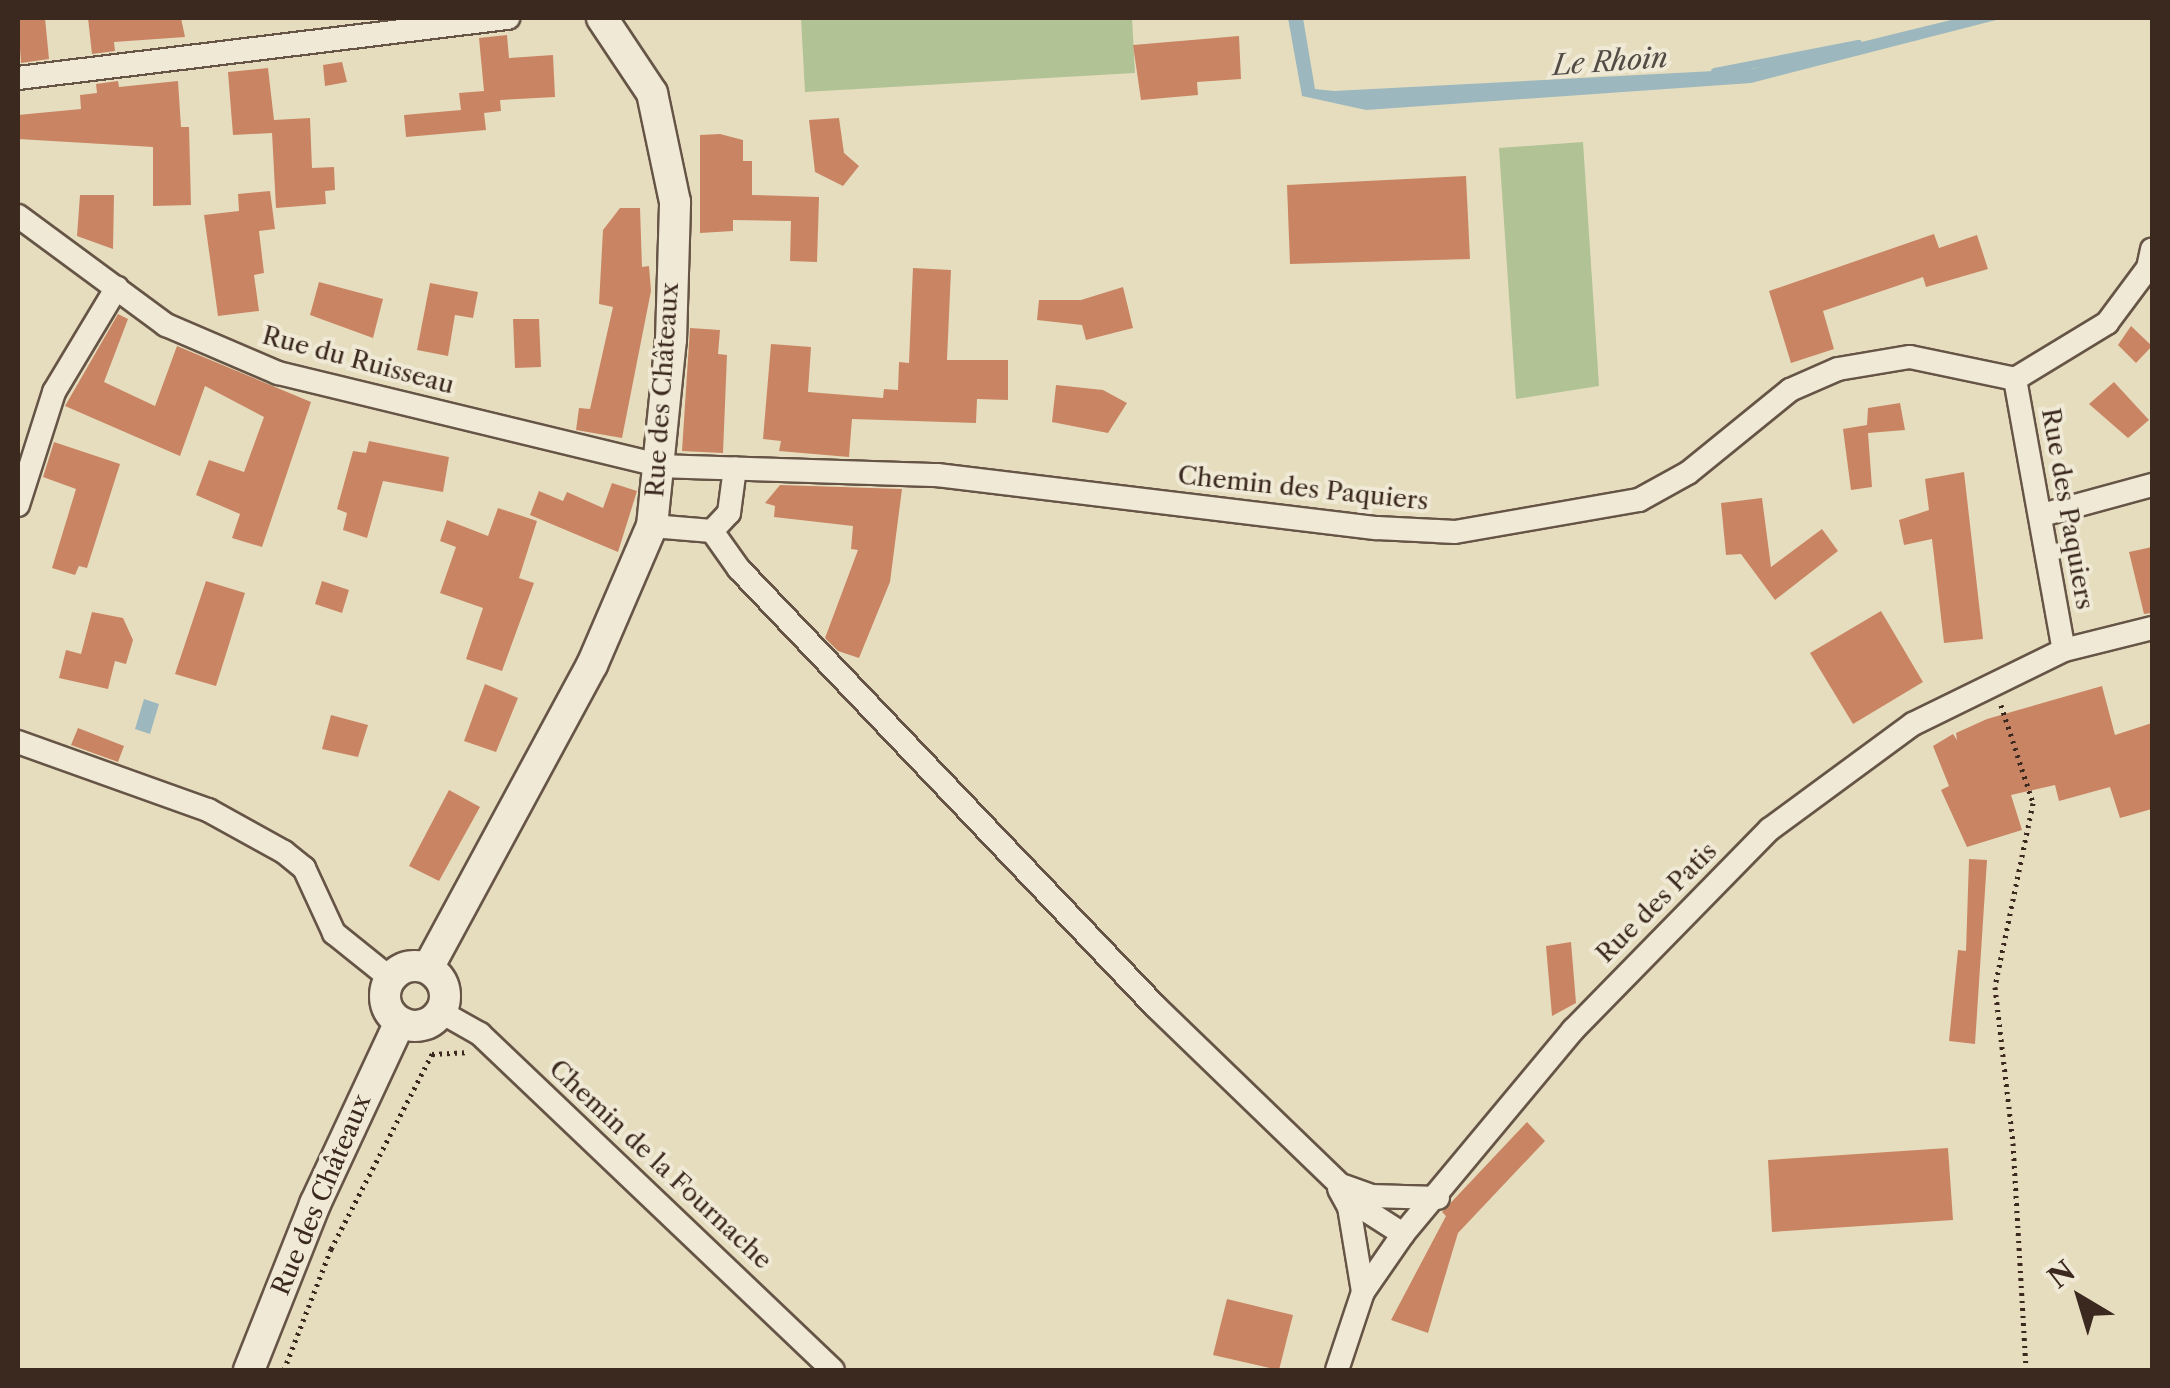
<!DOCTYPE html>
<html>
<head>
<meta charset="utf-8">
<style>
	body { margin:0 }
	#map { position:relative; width:2170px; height:1388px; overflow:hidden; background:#e6ddbf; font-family:"Libre Caslon Text",serif }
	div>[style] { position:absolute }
	.green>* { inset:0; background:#b1c295 }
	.water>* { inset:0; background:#9cb8be }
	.stream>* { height:8px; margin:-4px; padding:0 4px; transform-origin:4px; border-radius:4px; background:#9cb8be }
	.building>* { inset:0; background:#c98563 }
	.path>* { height:5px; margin-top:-2.5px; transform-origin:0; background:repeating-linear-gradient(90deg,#3b281e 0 2.5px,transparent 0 7.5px) }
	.roads { filter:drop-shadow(2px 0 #665546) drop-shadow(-2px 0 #665546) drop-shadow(0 2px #665546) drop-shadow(0 -2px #665546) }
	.minor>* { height:22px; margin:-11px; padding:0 11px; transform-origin:11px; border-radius:11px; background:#efe9d5 }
	.tertiary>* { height:30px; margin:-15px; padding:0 15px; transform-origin:15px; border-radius:15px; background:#efe9d5 }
	.tertiary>.ring { margin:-15px; padding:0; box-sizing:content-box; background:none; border:30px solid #efe9d5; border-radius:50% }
	span { translate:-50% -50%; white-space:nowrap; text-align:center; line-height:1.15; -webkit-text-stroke:8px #efe9d5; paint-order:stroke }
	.street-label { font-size:25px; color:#3b281e }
	.water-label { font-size:28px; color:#534c46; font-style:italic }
	.frame { position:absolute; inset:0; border:20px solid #3b281e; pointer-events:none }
	.north { position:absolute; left:2030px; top:1248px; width:100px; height:100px; -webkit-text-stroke:8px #efe9d5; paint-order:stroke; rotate:322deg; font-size:28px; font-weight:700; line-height:40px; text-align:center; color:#3b281e }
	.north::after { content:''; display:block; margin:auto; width:35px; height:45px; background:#3b281e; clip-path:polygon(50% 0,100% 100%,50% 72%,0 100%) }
</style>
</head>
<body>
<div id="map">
	<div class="green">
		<div style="clip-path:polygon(801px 18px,1132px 18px,1135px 73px,805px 92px)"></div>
		<div style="clip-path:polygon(1583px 142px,1599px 386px,1516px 399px,1499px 148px)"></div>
	</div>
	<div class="water">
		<div style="clip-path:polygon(1288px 18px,1303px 18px,1315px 89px,1334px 91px,1752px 69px,1959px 18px,2004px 18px,1751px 83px,1366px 110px,1302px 96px)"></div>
		<div style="clip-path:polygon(144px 699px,159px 704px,150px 734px,135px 729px)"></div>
	</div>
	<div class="stream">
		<div style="left:1715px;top:72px;width:146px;rotate:-11.1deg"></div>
	</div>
	<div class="building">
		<div style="clip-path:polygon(18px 18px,45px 18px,49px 59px,21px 63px)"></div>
		<div style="clip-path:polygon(88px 18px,181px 18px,185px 37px,114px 42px,115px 51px,92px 54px)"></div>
		<div style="clip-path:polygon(507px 35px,509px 58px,553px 55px,555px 97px,500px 100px,501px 111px,484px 113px,486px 130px,406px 137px,404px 115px,461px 110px,459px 93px,484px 91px,479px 38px)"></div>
		<div style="clip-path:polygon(1239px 36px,1241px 79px,1197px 82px,1198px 95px,1141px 100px,1133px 45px)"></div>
		<div style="clip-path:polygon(342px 62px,347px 82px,325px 86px,323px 65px)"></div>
		<div style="clip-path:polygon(268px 68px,274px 120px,310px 118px,312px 168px,334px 167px,335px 190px,325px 191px,326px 204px,276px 208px,272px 133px,233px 135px,228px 72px)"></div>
		<div style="clip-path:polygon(118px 81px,119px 87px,178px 81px,181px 127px,189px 127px,191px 205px,153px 206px,153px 147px,18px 139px,18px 115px,81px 109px,80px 95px,97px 93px,96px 84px)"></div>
		<div style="clip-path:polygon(839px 118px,844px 153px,859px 166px,843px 186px,815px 172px,809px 120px)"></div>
		<div style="clip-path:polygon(720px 134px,743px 140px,743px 161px,752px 161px,752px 195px,819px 197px,817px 262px,790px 261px,791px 221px,733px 220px,733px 231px,700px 233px,700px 135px)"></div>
		<div style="clip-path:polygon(1466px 176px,1470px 259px,1290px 264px,1287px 185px)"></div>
		<div style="clip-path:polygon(270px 191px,275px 229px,259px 231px,264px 273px,254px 275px,259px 311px,218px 316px,204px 215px,239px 211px,238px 194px)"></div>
		<div style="clip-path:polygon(80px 195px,114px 195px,113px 249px,77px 236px)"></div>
		<div style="clip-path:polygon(620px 208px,640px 208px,642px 267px,649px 266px,651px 291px,622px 438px,576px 430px,579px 408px,590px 409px,613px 307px,599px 304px,603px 230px)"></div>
		<div style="clip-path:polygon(1934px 234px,1939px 248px,1977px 235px,1988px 269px,1926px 287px,1923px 277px,1823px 311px,1834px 349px,1791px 363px,1769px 291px)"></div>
		<div style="clip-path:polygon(913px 268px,951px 270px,947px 360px,1008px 360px,1008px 400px,977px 399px,976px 423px,852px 419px,849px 457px,779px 451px,781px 441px,763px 439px,771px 344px,811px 347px,808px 392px,883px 398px,884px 389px,898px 390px,899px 362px,909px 363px)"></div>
		<div style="clip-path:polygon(319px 282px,383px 299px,373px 338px,310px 315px)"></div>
		<div style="clip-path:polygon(430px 283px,478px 292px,473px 318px,455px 315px,448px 356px,417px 350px)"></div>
		<div style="clip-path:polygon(1123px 287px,1133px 328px,1086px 340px,1082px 325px,1037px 320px,1039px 300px,1081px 300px)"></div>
		<div style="clip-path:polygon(118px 314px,128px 319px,104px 382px,155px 406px,177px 346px,311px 402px,262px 547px,232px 538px,240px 514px,196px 495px,209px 460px,244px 472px,264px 417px,205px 386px,180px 456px,65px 406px)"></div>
		<div style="clip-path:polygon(513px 319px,539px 319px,541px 367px,515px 368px)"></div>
		<div style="clip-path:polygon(2131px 326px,2152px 346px,2136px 363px,2118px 345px)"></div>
		<div style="clip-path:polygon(690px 328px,720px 330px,718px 354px,727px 355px,723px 453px,682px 451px)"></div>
		<div style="clip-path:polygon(2114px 382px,2149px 420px,2128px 438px,2089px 404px)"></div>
		<div style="clip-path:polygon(1056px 385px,1103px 390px,1127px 403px,1108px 433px,1052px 422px)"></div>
		<div style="clip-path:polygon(1900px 403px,1905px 430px,1868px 433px,1872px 487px,1851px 490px,1843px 429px,1867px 425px,1868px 408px)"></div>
		<div style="clip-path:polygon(369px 441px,449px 457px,443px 492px,383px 481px,367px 538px,343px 530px,347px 513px,337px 509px,353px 451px,366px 453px)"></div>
		<div style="clip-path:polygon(54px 442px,120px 464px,87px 568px,79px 566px,75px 575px,52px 568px,76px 489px,43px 477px)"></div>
		<div style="clip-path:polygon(1964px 472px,1983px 639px,1944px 643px,1932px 539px,1904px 545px,1899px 520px,1929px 510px,1925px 479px)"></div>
		<div style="clip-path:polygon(612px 483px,637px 491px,618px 552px,530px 515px,539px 491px,563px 501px,567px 492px,603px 508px)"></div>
		<div style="clip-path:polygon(780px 485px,902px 489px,890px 582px,859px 658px,838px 651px,825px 638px,858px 550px,851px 549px,853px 526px,774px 517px,775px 506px,765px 503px)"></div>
		<div style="clip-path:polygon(1762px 498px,1771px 567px,1822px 529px,1838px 551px,1775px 600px,1741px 554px,1726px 555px,1721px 503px)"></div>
		<div style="clip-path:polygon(498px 508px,537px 521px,519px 578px,534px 583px,502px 671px,466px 659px,483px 608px,440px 593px,456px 547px,440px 541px,447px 520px,488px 536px)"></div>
		<div style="clip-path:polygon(2152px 547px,2152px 613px,2144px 614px,2129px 552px)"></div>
		<div style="clip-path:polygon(206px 581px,245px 593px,216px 686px,175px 674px)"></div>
		<div style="clip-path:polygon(322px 581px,349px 590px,342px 613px,315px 604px)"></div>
		<div style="clip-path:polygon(1881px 611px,1923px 682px,1853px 724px,1810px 653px)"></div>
		<div style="clip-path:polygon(92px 612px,123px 618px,133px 640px,126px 664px,115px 661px,108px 689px,59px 678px,66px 650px,81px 654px)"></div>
		<div style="clip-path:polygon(485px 684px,518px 698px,496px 752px,464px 741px)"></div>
		<div style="clip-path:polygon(2102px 686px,2115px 735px,2152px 723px,2152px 809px,2120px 818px,2110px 787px,2059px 801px,2055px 785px,2011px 795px,2022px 830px,1967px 847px,1941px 790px,1949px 786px,1933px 746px,1953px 734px,1957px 740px,1956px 733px,1987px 719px)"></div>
		<div style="clip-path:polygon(331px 715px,368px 725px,358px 757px,322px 749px)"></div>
		<div style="clip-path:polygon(78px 728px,124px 746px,118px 762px,71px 745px)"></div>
		<div style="clip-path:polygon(449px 790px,480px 807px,439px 881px,409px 866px)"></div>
		<div style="clip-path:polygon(1969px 859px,1987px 860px,1975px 1044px,1949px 1041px,1958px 950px,1966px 951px)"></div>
		<div style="clip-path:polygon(1571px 942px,1576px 1003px,1552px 1016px,1546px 946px)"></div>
		<div style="clip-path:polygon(1527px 1122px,1545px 1141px,1458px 1233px,1428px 1333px,1391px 1320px,1446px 1216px,1442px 1212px)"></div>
		<div style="clip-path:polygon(1948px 1148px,1953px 1220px,1772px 1232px,1768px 1160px)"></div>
		<div style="clip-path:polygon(1227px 1299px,1293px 1315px,1279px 1370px,1213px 1355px)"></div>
	</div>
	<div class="path">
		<div style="left:2001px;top:705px;width:103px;rotate:71.9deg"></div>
		<div style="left:2033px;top:803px;width:188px;rotate:101.7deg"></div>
		<div style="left:1995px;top:987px;width:157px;rotate:83.4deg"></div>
		<div style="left:2013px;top:1143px;width:227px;rotate:86.7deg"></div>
		<div style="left:284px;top:1370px;width:130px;rotate:-68.8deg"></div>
		<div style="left:331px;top:1249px;width:220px;rotate:-62.6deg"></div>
		<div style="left:432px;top:1054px;width:34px;rotate:-3deg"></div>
	</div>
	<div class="roads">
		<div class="minor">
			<div style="left:18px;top:78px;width:494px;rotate:-7deg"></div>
			<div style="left:18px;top:216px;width:184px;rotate:36.4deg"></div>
			<div style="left:166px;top:325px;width:122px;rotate:23.2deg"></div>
			<div style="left:278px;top:373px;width:394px;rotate:13.6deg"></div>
			<div style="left:661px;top:466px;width:276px;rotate:1.9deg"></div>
			<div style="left:937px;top:475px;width:443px;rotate:6.9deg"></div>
			<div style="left:1377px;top:528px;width:78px;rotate:2.9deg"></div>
			<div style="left:1455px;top:532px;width:187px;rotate:-9.9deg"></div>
			<div style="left:1639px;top:500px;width:56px;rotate:-28.9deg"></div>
			<div style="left:1688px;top:473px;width:132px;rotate:-39.1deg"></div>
			<div style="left:1790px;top:390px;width:52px;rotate:-23.6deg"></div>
			<div style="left:1838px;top:369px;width:73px;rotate:-9.5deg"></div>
			<div style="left:1910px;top:357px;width:107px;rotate:11.8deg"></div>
			<div style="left:2015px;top:379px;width:275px;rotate:79.8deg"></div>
			<div style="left:2015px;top:379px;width:108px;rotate:-31.3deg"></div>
			<div style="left:2107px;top:323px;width:69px;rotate:-53.3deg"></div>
			<div style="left:2148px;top:268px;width:19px;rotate:-78deg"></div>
			<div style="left:18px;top:505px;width:119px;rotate:-72.3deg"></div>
			<div style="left:54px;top:392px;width:122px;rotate:-59deg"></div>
			<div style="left:2042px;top:515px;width:114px;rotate:-15.3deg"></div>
			<div style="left:652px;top:526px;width:60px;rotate:4.8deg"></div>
			<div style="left:712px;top:531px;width:47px;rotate:54.6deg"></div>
			<div style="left:739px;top:569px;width:605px;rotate:46.41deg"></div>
			<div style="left:1156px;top:1007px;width:293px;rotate:44deg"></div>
			<div style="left:1367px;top:1211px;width:43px;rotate:32.6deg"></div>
			<div style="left:712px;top:531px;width:25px;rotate:-47deg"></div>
			<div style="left:729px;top:513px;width:45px;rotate:-82.4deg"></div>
			<div style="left:18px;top:742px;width:202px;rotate:19.7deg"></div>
			<div style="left:208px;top:810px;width:87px;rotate:28.9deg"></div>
			<div style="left:284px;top:852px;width:26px;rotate:39deg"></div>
			<div style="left:304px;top:868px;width:72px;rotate:65.2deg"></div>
			<div style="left:334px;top:933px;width:72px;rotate:38.8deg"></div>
			<div style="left:441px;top:1012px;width:45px;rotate:29.4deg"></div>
			<div style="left:480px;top:1034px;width:487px;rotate:43.6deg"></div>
			<div style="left:1344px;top:1186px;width:29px;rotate:20deg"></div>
			<div style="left:1371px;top:1196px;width:67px;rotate:1.7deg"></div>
			<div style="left:1339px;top:1189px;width:21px;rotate:61deg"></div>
			<div style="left:1349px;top:1207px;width:86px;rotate:80.6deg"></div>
			<div style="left:1337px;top:1370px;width:82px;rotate:-71.6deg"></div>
			<div style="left:1363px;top:1292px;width:70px;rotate:-55.4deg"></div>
			<div style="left:1403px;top:1234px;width:266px;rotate:-50.2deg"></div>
			<div style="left:1573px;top:1030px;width:281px;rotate:-45.6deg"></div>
			<div style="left:1770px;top:829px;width:177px;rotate:-36.3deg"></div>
			<div style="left:1913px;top:724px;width:168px;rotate:-26.1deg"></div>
			<div style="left:2064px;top:650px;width:91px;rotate:-14deg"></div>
		</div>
		<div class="tertiary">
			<div class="ring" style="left:385px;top:966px;width:30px;height:30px"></div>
			<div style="left:428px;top:968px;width:345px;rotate:-61.6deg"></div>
			<div style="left:592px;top:665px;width:151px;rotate:-66.7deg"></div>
			<div style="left:652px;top:526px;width:187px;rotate:-84.2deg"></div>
			<div style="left:671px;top:340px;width:138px;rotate:-88.3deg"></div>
			<div style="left:675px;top:202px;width:111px;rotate:-101.9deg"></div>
			<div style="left:652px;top:93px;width:90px;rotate:-123.7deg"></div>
			<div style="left:249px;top:1370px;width:179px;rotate:-68.3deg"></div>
			<div style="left:315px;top:1204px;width:201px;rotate:-65deg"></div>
		</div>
	</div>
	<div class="street-label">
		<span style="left:358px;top:361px;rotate:15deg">Rue du Ruisseau</span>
		<span style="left:663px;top:390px;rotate:-86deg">Rue des Châteaux</span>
		<span style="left:1303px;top:489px;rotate:6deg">Chemin des Paquiers</span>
		<span style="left:2067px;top:509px;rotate:80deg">Rue des Paquiers</span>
		<span style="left:1657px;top:903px;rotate:-45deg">Rue des Patis</span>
		<span style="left:660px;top:1165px;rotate:43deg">Chemin de la Fournache</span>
		<span style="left:322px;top:1195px;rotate:-67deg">Rue des Châteaux</span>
	</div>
	<div class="water-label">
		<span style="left:1610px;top:61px;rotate:-4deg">Le Rhoin</span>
	</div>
	<div class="frame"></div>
	<div class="north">N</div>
</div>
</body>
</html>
